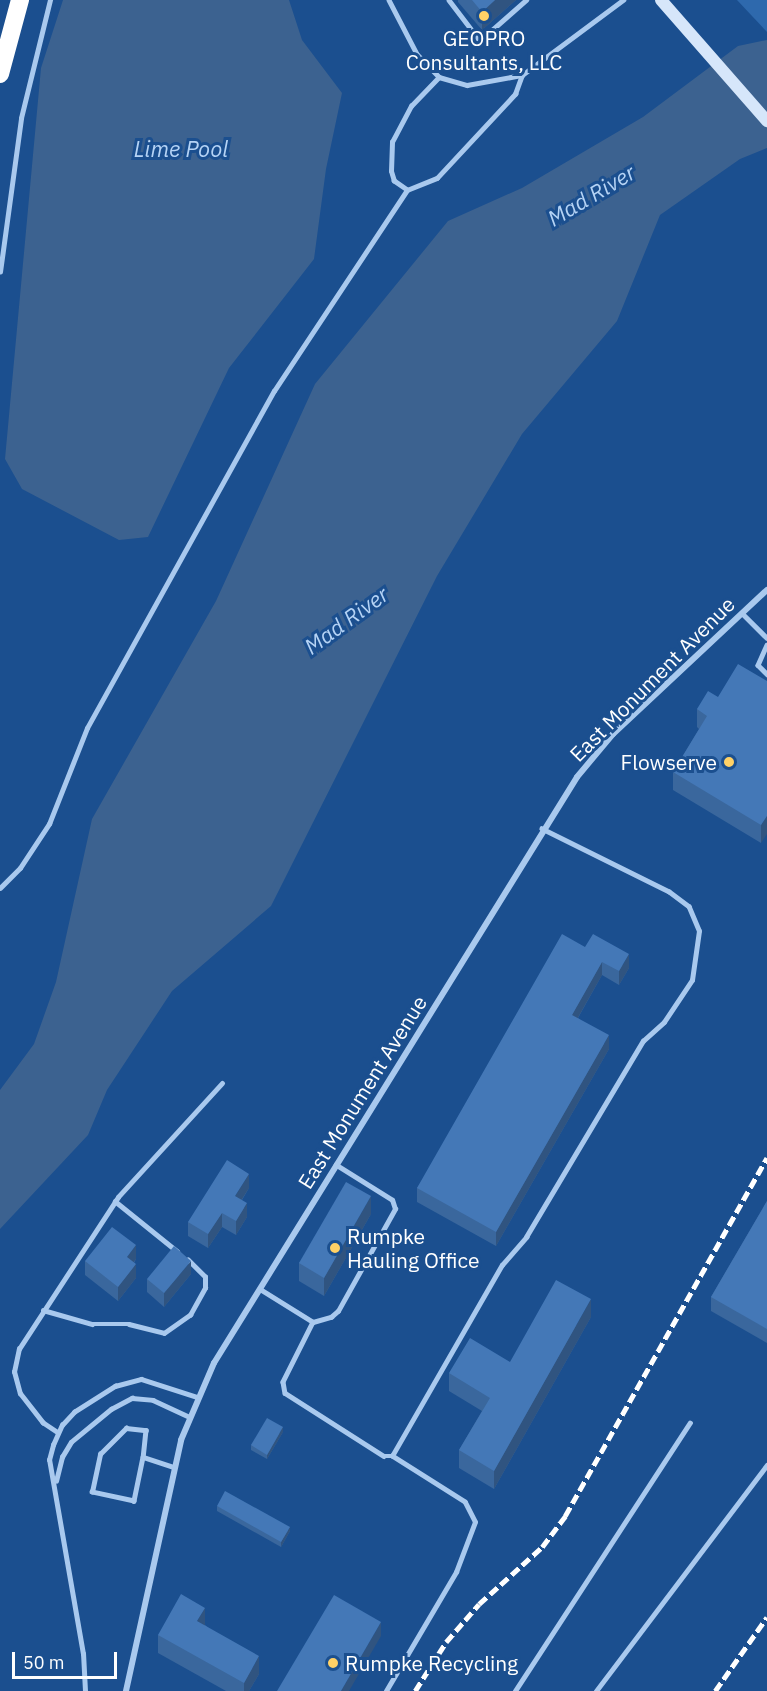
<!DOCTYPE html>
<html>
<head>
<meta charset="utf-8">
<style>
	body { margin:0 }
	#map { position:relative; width:767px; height:1691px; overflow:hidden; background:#1b4f8f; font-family:"IBM Plex Sans",sans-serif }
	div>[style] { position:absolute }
	.green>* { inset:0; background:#2e69ad }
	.water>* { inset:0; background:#3c6290 }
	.service>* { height:4.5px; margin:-2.25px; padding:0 2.25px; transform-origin:2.25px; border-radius:2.25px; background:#a9c9ee }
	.minor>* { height:6px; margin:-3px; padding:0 3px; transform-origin:3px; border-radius:3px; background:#a9c9ee }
	.secondary>* { height:12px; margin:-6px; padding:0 6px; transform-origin:6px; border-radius:6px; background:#d6e6fa }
	.motorway>* { height:18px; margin:-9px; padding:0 9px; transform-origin:9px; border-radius:9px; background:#fff }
	.rail>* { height:4.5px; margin-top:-2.25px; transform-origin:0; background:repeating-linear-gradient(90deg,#fff 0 10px,transparent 0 14.5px) }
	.wall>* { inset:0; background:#3a679d }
	.shaded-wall>* { inset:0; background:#305480 }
	.building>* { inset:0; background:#4478b7 }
	.dots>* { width:16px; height:16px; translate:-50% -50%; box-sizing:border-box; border:3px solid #1b4f8f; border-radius:50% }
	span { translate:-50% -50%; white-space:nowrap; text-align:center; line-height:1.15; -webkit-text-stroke:6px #1b4f8f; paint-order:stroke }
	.poi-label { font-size:21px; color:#fff }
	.right { translate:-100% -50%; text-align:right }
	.left { translate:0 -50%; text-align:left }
	.street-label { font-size:21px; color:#fff }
	.water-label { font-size:22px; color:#b5d3f5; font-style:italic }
	.scale { position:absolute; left:12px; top:1652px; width:105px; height:27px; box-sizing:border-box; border:3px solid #fff; border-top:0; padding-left:8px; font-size:18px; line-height:21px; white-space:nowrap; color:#fff; -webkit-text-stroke:4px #1b4f8f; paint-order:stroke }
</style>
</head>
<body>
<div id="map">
	<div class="green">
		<div style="clip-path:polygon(737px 0,767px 0,767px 32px)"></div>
	</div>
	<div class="water">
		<div style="clip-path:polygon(63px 0,289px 0,302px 40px,342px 93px,326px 169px,314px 259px,229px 368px,148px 537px,119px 540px,22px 489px,5px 459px,41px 68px)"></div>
		<div style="clip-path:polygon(767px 40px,767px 148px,740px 159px,660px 215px,617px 321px,522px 434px,437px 576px,271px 906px,172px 991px,107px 1090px,88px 1135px,0 1229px,0 1090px,34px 1044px,56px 982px,92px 819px,216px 601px,315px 384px,448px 221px,522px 188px,643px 117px,738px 46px)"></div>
	</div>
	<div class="service">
		<div style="left:389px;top:0;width:61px;rotate:62.6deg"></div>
		<div style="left:417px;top:54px;width:32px;rotate:46deg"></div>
		<div style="left:449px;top:0;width:48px;rotate:52.7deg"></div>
		<div style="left:478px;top:38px;width:6px;rotate:-9deg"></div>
		<div style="left:484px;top:37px;width:56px;rotate:-41.4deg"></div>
		<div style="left:407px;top:190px;width:16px;rotate:-145deg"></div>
		<div style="left:394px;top:181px;width:10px;rotate:-107deg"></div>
		<div style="left:391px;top:171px;width:29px;rotate:-88deg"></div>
		<div style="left:392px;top:142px;width:41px;rotate:-62.2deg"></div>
		<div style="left:411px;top:106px;width:40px;rotate:-46deg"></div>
		<div style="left:439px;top:77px;width:29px;rotate:16deg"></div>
		<div style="left:467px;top:85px;width:56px;rotate:-10.3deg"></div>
		<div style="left:522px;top:75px;width:126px;rotate:-36.6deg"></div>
		<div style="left:0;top:272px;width:155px;rotate:-82.2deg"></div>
		<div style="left:21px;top:118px;width:122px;rotate:-76.2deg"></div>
		<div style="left:742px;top:613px;width:35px;rotate:45deg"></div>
		<div style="left:767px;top:645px;width:22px;rotate:114deg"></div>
		<div style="left:758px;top:665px;width:13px;rotate:45deg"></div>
		<div style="left:0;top:888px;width:28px;rotate:-45deg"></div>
		<div style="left:20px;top:868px;width:53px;rotate:-56.6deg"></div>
		<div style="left:49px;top:824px;width:103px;rotate:-68.4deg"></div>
		<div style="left:87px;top:728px;width:385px;rotate:-61deg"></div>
		<div style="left:274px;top:391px;width:241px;rotate:-56.5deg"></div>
		<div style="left:407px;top:190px;width:32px;rotate:-22deg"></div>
		<div style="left:437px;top:178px;width:115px;rotate:-47.1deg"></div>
		<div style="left:515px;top:94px;width:20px;rotate:-70deg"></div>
		<div style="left:115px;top:1201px;width:80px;rotate:38.9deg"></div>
		<div style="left:260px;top:1289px;width:62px;rotate:31.9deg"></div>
		<div style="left:313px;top:1322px;width:67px;rotate:116.6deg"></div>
		<div style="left:283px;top:1382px;width:11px;rotate:80deg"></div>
		<div style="left:285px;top:1393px;width:117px;rotate:32.5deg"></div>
		<div style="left:384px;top:1456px;width:8px"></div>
		<div style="left:392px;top:1456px;width:220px;rotate:-60.1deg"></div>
		<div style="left:502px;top:1265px;width:37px;rotate:-49deg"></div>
		<div style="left:526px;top:1237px;width:228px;rotate:-59.2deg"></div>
		<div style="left:643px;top:1041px;width:28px;rotate:-42deg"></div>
		<div style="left:664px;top:1022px;width:50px;rotate:-56.3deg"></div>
		<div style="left:692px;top:980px;width:49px;rotate:-81.9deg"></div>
		<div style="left:699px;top:931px;width:26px;rotate:-113deg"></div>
		<div style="left:689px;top:907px;width:25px;rotate:-143deg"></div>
		<div style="left:669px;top:892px;width:142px;rotate:-153.6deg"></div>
		<div style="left:43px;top:1310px;width:51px;rotate:15.9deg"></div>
		<div style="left:92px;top:1324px;width:37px"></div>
		<div style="left:129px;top:1324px;width:36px;rotate:14deg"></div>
		<div style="left:164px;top:1333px;width:32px;rotate:-35deg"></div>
		<div style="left:190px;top:1315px;width:31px;rotate:-61deg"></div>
		<div style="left:205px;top:1288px;width:11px;rotate:-90deg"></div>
		<div style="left:205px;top:1277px;width:24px;rotate:-135deg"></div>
		<div style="left:313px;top:1322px;width:19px;rotate:-16deg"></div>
		<div style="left:331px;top:1317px;width:9px;rotate:-41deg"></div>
		<div style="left:338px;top:1311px;width:117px;rotate:-60.8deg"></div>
		<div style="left:395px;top:1209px;width:9px;rotate:-108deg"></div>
		<div style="left:392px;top:1200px;width:66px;rotate:-148deg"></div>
		<div style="left:58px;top:1433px;width:18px;rotate:-146deg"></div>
		<div style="left:43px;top:1423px;width:37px;rotate:-128deg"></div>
		<div style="left:20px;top:1394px;width:23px;rotate:-105deg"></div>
		<div style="left:14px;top:1372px;width:24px;rotate:-78deg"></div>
		<div style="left:19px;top:1349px;width:181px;rotate:-56.9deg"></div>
		<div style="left:118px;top:1197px;width:154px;rotate:-47.6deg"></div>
		<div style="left:143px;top:1457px;width:45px;rotate:101.6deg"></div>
		<div style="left:134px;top:1501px;width:43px;rotate:-167.9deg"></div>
		<div style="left:92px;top:1492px;width:39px;rotate:-78deg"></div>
		<div style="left:100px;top:1454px;width:37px;rotate:-45deg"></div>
		<div style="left:126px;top:1428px;width:20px;rotate:6deg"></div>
		<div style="left:146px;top:1430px;width:27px;rotate:96deg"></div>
		<div style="left:143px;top:1457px;width:33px;rotate:18deg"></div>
		<div style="left:56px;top:1481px;width:25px;rotate:-76deg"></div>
		<div style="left:62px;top:1457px;width:17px;rotate:-59deg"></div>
		<div style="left:71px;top:1442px;width:52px;rotate:-39.5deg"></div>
		<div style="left:111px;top:1409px;width:24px;rotate:-28deg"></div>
		<div style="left:132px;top:1398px;width:21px;rotate:5deg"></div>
		<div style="left:153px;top:1400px;width:40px;rotate:25deg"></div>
		<div style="left:85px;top:1691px;width:37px;rotate:-93deg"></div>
		<div style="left:83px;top:1654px;width:197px;rotate:-99.9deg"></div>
		<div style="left:49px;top:1460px;width:16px;rotate:-75deg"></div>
		<div style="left:53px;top:1445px;width:22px;rotate:-66deg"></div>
		<div style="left:62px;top:1425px;width:18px;rotate:-47deg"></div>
		<div style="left:74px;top:1412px;width:49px;rotate:-32.4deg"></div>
		<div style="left:115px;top:1386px;width:27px;rotate:-15deg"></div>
		<div style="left:141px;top:1379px;width:59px;rotate:17.8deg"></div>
		<div style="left:386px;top:1691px;width:138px;rotate:-59.5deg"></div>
		<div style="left:456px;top:1572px;width:53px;rotate:-69.2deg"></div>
		<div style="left:475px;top:1522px;width:22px;rotate:-117deg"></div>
		<div style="left:465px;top:1502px;width:86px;rotate:-147.8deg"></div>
		<div style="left:515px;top:1691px;width:320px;rotate:-56.9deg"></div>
		<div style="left:596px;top:1691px;width:283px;rotate:-52.9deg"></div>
	</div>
	<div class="minor">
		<div style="left:126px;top:1691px;width:257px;rotate:-77.6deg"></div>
		<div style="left:181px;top:1440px;width:84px;rotate:-66.8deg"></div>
		<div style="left:214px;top:1363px;width:689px;rotate:-58.22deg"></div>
		<div style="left:577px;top:777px;width:56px;rotate:-50.1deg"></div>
		<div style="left:613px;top:734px;width:211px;rotate:-43.1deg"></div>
	</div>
	<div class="secondary">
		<div style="left:661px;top:0;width:161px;rotate:48.8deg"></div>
	</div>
	<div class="motorway">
		<div style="left:0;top:74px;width:77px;rotate:-74.9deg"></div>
	</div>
	<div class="rail">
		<div style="left:415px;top:1691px;width:58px;rotate:-57.7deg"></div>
		<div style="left:446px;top:1642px;width:50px;rotate:-49deg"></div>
		<div style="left:479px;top:1604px;width:85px;rotate:-42.1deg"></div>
		<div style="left:542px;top:1547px;width:39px;rotate:-53deg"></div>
		<div style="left:565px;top:1516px;width:411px;rotate:-60.6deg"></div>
		<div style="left:715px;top:1691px;width:90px;rotate:-54.9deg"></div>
	</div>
	<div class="wall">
		<div style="clip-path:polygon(458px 0,516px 0,482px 30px,458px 2px)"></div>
		<div style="clip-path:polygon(767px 681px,761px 843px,673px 790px,673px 772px,699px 729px,697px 727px,697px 709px,718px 697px)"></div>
		<div style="clip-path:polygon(585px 947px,629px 968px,619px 985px,602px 975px,578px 1018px,609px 1049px,496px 1246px,417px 1202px,417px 1188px)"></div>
		<div style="clip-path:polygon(249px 1188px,242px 1200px,247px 1217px,236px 1235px,222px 1227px,208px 1248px,188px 1236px,188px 1222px)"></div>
		<div style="clip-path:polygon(767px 1201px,767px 1343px,711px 1311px,711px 1297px)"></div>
		<div style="clip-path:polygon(371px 1214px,324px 1296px,299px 1281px,299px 1263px)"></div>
		<div style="clip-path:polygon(136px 1259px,134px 1263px,136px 1278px,118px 1301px,85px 1275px,85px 1261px)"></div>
		<div style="clip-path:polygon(191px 1274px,164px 1307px,147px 1292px,147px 1279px)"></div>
		<div style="clip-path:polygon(591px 1317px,494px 1489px,459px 1468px,459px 1450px,482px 1411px,449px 1391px,449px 1373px,510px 1362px)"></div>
		<div style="clip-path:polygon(283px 1432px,267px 1459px,251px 1450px,251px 1445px)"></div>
		<div style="clip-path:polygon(217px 1506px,290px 1531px,281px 1547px,217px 1511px)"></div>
		<div style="clip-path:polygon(205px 1625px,259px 1674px,249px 1691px,226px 1691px,158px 1653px,158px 1635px)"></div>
	</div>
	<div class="shaded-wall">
		<div style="clip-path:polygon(495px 0,516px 0,482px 30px,482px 12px)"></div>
		<div style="clip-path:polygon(767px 816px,767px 834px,761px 843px,761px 825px)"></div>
		<div style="clip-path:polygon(629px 954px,629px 968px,619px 985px,619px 971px)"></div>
		<div style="clip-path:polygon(602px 962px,602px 975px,572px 1028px,572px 1015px)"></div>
		<div style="clip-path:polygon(609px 1035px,609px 1049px,496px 1246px,496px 1232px)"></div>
		<div style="clip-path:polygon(249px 1174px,249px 1188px,235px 1210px,235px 1196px)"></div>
		<div style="clip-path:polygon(371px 1196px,371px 1214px,324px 1296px,324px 1278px)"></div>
		<div style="clip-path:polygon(247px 1203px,247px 1217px,236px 1235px,236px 1221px)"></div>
		<div style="clip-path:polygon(222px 1213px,222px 1227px,208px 1248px,208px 1234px)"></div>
		<div style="clip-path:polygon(136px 1245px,136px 1259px,127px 1271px,127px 1257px)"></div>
		<div style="clip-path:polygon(191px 1261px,191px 1274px,164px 1307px,164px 1293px)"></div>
		<div style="clip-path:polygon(136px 1264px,136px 1278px,118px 1301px,118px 1287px)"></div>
		<div style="clip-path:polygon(591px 1299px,591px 1317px,494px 1489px,494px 1471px)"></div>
		<div style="clip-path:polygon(283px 1427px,283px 1432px,267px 1459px,267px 1455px)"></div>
		<div style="clip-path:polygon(290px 1527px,290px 1531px,281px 1547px,281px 1542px)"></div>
		<div style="clip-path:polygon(205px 1608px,205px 1626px,197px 1621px)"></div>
		<div style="clip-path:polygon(381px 1622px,381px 1636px,349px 1691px,341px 1691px)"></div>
		<div style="clip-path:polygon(259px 1656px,259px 1674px,249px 1691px,244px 1691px,244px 1683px)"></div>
	</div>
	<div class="building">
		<div style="clip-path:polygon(472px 0,495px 0,482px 12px)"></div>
		<div style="clip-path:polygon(738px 664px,767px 681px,767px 816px,761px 825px,673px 772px,707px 716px,697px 709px,708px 691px,718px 697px)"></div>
		<div style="clip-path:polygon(562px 934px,585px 947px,593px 934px,629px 954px,619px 971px,602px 962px,572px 1015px,609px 1035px,496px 1232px,417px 1188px)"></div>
		<div style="clip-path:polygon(227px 1160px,249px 1174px,235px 1196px,247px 1203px,236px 1221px,222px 1213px,208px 1234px,188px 1222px)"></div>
		<div style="clip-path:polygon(346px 1182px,371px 1196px,324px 1278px,299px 1263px)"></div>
		<div style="clip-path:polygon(767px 1201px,767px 1329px,711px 1297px)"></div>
		<div style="clip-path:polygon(112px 1227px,136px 1245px,127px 1257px,136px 1264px,118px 1287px,85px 1261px)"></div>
		<div style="clip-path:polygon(174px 1246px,191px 1261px,164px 1293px,147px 1279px)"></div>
		<div style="clip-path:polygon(556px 1280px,591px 1299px,494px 1471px,459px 1450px,490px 1398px,449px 1373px,470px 1338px,510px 1362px)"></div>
		<div style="clip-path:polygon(267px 1418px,283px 1427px,267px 1455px,251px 1445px)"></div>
		<div style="clip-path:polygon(225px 1491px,290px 1527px,281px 1542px,217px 1506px)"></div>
		<div style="clip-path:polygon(181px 1594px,205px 1608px,197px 1621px,259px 1656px,244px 1683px,158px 1635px)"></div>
		<div style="clip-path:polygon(334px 1595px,381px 1622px,341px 1691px,277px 1691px)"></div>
	</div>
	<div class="dots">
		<div style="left:484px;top:16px;background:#ffd166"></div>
		<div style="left:729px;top:762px;background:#ffd166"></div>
		<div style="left:335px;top:1248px;background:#ffd166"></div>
		<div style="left:333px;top:1663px;background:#ffd166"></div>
	</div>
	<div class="poi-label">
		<span style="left:484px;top:50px">GEOPRO<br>Consultants, LLC</span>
		<span class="right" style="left:717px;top:762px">Flowserve</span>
		<span class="left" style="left:347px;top:1248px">Rumpke<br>Hauling Office</span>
		<span class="left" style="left:345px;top:1663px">Rumpke Recycling</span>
	</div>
	<div class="street-label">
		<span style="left:652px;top:679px;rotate:-45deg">East Monument Avenue</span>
		<span style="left:362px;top:1092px;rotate:-58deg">East Monument Avenue</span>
	</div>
	<div class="water-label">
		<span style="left:181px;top:149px">Lime Pool</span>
		<span style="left:591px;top:195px;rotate:-31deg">Mad River</span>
		<span style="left:346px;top:620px;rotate:-36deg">Mad River</span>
	</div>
	<div class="scale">50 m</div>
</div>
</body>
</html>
